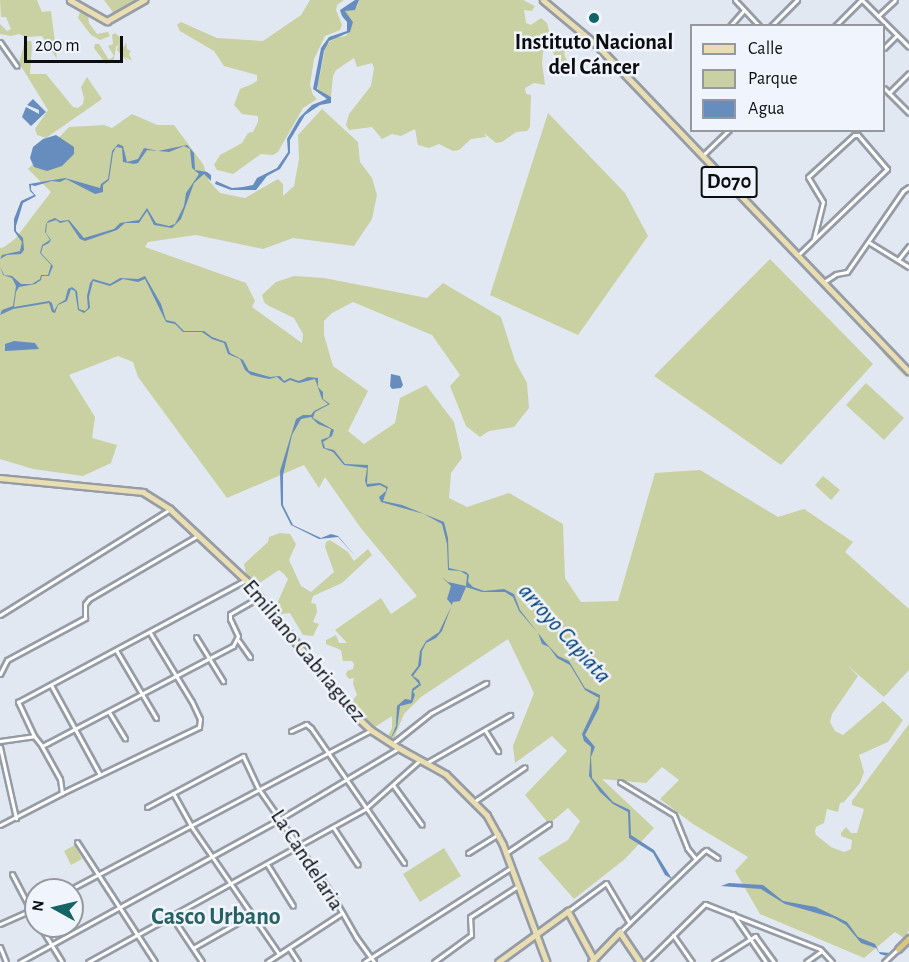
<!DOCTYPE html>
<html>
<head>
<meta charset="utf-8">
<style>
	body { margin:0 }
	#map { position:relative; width:909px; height:962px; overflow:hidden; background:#e2e8f2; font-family:"Alegreya Sans",sans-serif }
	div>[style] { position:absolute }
	.green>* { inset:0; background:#c9d0a1 }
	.water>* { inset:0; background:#668dbd }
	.roads { filter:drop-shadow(2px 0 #969ca5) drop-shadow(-2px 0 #969ca5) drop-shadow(0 2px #969ca5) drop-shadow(0 -2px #969ca5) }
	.minor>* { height:3px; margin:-1.5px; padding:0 1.5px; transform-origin:1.5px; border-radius:1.5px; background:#fff }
	.major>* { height:4.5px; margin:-2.25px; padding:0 2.25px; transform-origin:2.25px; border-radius:2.25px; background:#e9ddb2 }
	.highway>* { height:5px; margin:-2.5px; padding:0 2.5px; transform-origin:2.5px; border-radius:2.5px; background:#dac67e }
	.dots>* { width:16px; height:16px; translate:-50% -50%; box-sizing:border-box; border:3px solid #f0f5fd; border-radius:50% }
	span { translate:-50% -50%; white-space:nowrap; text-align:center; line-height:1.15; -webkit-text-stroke:5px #f0f5fd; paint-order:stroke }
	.shield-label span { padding:2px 4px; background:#f0f5fd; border:2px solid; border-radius:4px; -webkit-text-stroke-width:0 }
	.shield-label { font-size:21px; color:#0c0d11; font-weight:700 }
	.poi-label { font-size:22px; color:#0c0d11; font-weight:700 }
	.street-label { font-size:22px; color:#0c0d11 }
	.water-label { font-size:24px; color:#003b76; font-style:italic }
	.neighbourhood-label { font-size:24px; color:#276162; font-weight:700 }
	.legend { position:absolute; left:690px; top:24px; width:195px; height:108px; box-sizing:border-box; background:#f0f5fd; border:2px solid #95989f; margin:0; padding:8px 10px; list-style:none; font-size:18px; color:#0c0d11 }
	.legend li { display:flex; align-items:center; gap:12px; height:30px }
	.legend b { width:30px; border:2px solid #95989f }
	.north { position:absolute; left:24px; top:878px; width:60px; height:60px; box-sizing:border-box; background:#f0f5fd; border:2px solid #95989f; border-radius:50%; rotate:278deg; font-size:16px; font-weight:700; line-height:24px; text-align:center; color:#0c0d11 }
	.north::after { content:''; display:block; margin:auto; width:21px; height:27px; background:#156465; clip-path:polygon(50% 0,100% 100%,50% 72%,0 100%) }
	.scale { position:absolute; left:24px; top:36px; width:99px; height:27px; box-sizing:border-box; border:3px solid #0c0d11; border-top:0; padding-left:8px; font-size:18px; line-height:21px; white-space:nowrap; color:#0c0d11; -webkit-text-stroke:4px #f0f5fd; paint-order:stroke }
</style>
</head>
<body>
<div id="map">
	<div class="green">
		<div style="clip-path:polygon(0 0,37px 0,42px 12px,51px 11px,57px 59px,42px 36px,26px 37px,19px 34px,11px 36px,0 34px,0 24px,7px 31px,11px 29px,6px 17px,1px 17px)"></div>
		<div style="clip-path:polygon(104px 0,138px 0,115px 15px)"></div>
		<div style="clip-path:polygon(310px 0,344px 0,337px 5px,336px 10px,342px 25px,340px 30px,325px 36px,314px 59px,310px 85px,313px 95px,317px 99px,303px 108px,278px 152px,273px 155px,261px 154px,233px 174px,217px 170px,214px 165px,220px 155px,242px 143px,248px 133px,253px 132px,258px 122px,258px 116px,242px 114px,234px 105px,240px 89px,252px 84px,257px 81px,257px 75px,224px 66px,214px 51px,180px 31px,177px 25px,181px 22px,217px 38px,263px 41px,301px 15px)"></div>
		<div style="clip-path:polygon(359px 0,523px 0,535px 6px,532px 11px,524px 10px,526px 23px,531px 25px,541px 18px,547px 23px,551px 38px,558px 40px,560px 50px,566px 43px,568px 44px,564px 54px,568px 63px,565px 68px,560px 68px,552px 50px,547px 48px,543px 52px,542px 63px,545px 85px,534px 83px,525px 88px,526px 94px,531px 95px,530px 127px,527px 131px,516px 132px,502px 142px,496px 143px,484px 133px,486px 137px,471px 139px,459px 150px,453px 151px,439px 144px,429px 148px,418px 145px,415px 129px,401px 136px,392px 134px,382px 139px,372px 127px,349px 130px,346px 125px,349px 114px,371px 86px,374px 68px,372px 63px,357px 67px,354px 58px,336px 70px,333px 76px,331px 97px,318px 90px,318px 85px,326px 44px,337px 37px,346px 36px,353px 22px,345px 11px,357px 7px)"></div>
		<div style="clip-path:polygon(80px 12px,88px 15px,89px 23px,97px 34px,108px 32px,110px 36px,100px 40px,91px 35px,78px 18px)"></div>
		<div style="clip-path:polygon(115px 33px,122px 39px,120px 44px,124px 47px,126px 42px,127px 49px,131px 51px,129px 54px,132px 61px,125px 57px,129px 63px,117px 50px,119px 44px,116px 47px,114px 59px,106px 64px,94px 48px,95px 44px,99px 44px,109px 60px,114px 56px,108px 46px,113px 44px,112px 35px)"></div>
		<div style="clip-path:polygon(25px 41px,31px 41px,32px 46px,30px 74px,46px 74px,73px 107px,78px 108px,83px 104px,84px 98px,81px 87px,87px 77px,102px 99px,46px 138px,37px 135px,35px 129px,48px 110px,19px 63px)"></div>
		<div style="clip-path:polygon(629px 80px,906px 371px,909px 377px,887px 354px,909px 381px,882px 352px,883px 350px)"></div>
		<div style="clip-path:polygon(322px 109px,358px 142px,360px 162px,372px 178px,377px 195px,372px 219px,354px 246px,293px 238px,263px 249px,196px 235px,148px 242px,145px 247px,246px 283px,255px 301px,252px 307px,302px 343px,303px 334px,294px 318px,269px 306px,264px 302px,262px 295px,276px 282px,294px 276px,324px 278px,427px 298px,443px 283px,501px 317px,515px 361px,527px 383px,529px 408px,514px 427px,489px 431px,480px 437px,466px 426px,450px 386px,460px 375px,432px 335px,353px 302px,332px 313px,324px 321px,324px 335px,333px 366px,368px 391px,348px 431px,364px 444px,395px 423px,400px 398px,426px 385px,454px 422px,462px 458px,451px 473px,449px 498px,467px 507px,509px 493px,563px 524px,565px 578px,581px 602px,618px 601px,655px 473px,700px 470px,778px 517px,804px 509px,853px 542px,845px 552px,909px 609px,909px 670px,884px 697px,847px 665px,858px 676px,832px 714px,830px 722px,835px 731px,843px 735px,883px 701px,903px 720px,888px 742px,859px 755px,864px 772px,860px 783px,844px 802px,840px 803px,838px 812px,827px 809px,824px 823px,816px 827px,815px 831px,816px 835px,831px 847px,844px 852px,851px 849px,852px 840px,841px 836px,841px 833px,846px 827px,851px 833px,857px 833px,864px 809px,852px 805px,852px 801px,909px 724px,909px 930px,904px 938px,895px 932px,864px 958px,760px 914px,735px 871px,748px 857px,693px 824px,660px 799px,679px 780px,662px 767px,646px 783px,602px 779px,654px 828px,625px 859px,574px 899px,538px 858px,568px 840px,580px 821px,568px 808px,549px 824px,525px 795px,567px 751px,552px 736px,515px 763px,513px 746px,534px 693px,508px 639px,421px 697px,404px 714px,393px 741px,387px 738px,392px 728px,392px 716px,375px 727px,350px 703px,357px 695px,353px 684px,354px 678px,349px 679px,346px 675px,347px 671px,353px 669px,354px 664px,352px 661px,343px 661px,341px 650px,326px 644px,326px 640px,336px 635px,339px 643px,347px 643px,335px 630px,381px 598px,391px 614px,417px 596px,360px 527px,325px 477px,319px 488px,304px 465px,227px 498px,138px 377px,133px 362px,118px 356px,69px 375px,95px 417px,92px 438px,117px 445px,111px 463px,83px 476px,33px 469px,0 459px,0 248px,4px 247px,15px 239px,51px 192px,28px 169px,69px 127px,104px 125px,112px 128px,132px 114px,157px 125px,174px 125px,203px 164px,209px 181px,220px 193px,245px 198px,278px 179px,283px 184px,283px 196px,294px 186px,299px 159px,298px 135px)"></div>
		<div style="clip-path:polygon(548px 113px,625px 193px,648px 236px,578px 335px,490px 295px)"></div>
		<div style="clip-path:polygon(770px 259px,873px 364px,781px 465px,654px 376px)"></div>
		<div style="clip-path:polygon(866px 383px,904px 418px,884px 440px,846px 405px)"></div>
		<div style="clip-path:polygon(823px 476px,840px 490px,831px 500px,815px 485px)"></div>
		<div style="clip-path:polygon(280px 533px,290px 534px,296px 544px,289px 560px,301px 586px,311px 592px,334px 572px,325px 547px,326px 542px,330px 540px,348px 552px,354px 561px,368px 549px,372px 555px,342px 583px,313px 596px,311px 603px,316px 604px,317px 612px,313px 622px,319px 624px,313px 636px,303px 635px,290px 613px,281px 614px,275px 608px,288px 579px,284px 574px,279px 570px,258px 584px,246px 574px,244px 564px,268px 542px,269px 537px)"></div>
		<div style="clip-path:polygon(75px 845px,82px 859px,71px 865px,64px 851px)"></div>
		<div style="clip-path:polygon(444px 848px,461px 876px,420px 902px,403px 874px)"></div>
	</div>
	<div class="water">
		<div style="clip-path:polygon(355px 0,359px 0,355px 10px,345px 11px,353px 22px,350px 32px,329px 41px,324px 51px,317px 89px,331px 97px,331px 103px,320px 105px,305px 115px,290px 140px,290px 153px,280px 169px,267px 176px,256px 190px,231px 190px,215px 184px,216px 181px,232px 188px,243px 187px,253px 185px,257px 178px,277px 168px,288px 152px,287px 139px,299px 118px,312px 105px,327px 99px,313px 89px,321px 48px,329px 37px,347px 31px,347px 22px,342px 16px,340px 10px)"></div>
		<div style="clip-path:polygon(33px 99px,46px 112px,31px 126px,22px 117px,26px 107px,39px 114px,39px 110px,27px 105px)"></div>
		<div style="clip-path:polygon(56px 135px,74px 147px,74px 154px,62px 166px,47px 171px,34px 167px,30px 158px,33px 147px,43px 139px)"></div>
		<div style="clip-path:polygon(118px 144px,123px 146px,127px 162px,138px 159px,144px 148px,158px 151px,187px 145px,194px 153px,195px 170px,207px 172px,211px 175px,211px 181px,204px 174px,194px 183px,181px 219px,172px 228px,154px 225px,147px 211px,139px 223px,125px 223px,117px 230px,85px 241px,80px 239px,68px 221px,60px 223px,56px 220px,47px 223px,46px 233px,51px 240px,49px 243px,43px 246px,41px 253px,53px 266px,49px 276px,42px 276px,41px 280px,35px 284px,19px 287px,16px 292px,14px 307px,49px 301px,52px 303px,54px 311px,58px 304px,65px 300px,68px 289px,72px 287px,77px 291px,79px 309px,85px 311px,88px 308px,87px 296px,90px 283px,93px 279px,110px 284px,120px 278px,138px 279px,145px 276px,161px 304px,166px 320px,175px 322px,184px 331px,204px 331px,212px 337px,226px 342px,230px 353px,243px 360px,249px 371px,270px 377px,280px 376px,284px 381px,290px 378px,299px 381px,308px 377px,318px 378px,318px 387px,323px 392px,323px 399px,330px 404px,315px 412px,313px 418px,334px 430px,332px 436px,323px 442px,325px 448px,334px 450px,345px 464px,368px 465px,367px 484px,380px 483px,388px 487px,383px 501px,402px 505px,444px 522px,448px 538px,449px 568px,466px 572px,469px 575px,468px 582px,473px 587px,484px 591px,504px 589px,514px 594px,520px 610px,545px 642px,558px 656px,569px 661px,585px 688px,600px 695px,599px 708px,585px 735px,595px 747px,591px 757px,592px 778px,613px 802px,630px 810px,631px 835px,654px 850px,672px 879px,665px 875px,653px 853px,629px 838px,628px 812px,613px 804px,600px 792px,589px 776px,591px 747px,584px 741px,582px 734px,599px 698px,585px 690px,570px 665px,557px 658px,549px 647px,542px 644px,538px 633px,519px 611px,513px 597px,505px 592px,482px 592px,466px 587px,460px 601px,453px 602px,442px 631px,436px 638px,426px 643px,422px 651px,421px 665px,413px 676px,419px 680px,421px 685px,413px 691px,415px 695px,412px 703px,400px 706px,397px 728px,390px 740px,396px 726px,397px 706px,405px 699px,411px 700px,412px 689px,419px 684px,411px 675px,418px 666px,420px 651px,426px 641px,439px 632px,452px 605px,447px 599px,451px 586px,442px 577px,448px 582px,466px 586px,467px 575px,460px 571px,448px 570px,447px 544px,442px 524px,424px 514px,381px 502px,379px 497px,386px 491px,386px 488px,380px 485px,367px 487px,365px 481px,367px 468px,344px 465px,333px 452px,323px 448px,321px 440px,329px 437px,331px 429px,318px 424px,311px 417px,301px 419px,292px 435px,283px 475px,283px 505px,293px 525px,321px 538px,331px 534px,338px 536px,357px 558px,338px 537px,319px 539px,291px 525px,281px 505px,280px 471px,296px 419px,303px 415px,311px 415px,314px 411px,328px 404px,322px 399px,315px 379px,299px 383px,290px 380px,284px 383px,277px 377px,269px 379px,251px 375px,245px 370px,240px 359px,228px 354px,224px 343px,212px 339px,202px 332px,183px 332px,175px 324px,166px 322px,145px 279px,138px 282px,123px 279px,110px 286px,93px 281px,89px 297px,90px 308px,84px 313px,78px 310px,75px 291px,71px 289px,67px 301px,58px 305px,55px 313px,52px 312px,49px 303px,13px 309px,0 315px,2px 310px,13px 306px,16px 286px,12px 278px,3px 275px,0 266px,4px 275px,12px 276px,21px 284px,32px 284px,40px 279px,41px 275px,48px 275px,51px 265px,40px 253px,42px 245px,50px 240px,45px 232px,46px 224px,48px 221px,55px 218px,60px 221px,69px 220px,84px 238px,114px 229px,120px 223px,139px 220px,147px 208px,156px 223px,169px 226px,175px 224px,184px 206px,186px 193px,199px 174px,192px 168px,190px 149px,184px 146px,169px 152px,147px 150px,138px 163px,134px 164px,123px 162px,122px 148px,116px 147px,113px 153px,109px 180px,103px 185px,103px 192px,95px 194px,66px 179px,60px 182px,52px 181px,35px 186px,31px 185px,31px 190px,36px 196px,23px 203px,16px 226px,16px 231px,23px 238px,24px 250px,21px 254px,7px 255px,0 259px,2px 255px,20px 251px,22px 242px,14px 231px,14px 219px,21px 201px,34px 195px,30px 191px,29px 184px,65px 178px,100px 188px,101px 184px,108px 179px,112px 151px)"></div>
		<div style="clip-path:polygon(14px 341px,35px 343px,39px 349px,5px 351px,5px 344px)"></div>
		<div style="clip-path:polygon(391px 374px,400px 376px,403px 385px,401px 388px,392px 389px,390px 386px)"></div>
		<div style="clip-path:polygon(729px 883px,763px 885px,783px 901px,816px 907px,847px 922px,858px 937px,875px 944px,879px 952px,890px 953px,887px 956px,880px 954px,876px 948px,861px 943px,846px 925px,834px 918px,785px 904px,761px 889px,721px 886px)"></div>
	</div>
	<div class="roads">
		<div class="minor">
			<div style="left:735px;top:0;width:35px;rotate:47deg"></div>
			<div style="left:862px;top:0;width:66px;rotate:45deg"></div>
			<div style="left:878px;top:16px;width:23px;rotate:-43deg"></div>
			<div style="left:730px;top:26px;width:21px;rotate:-49deg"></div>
			<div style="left:771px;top:26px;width:37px;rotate:-45deg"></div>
			<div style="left:835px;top:26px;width:37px;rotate:-45deg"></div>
			<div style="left:0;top:42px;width:29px;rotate:55deg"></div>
			<div style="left:884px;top:48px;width:18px;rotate:-45deg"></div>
			<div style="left:884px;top:88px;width:35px;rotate:45deg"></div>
			<div style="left:889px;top:93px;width:28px;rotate:-45deg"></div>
			<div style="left:703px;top:155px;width:36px;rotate:-44deg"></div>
			<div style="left:870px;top:243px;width:46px;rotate:31.6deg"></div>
			<div style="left:798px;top:255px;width:124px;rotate:-44deg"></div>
			<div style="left:887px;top:169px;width:45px;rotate:-130.5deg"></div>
			<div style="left:858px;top:135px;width:4px;rotate:180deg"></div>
			<div style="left:854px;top:135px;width:62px;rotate:137.6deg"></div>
			<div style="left:808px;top:177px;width:29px;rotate:59deg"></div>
			<div style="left:823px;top:202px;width:38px;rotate:104deg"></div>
			<div style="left:898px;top:260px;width:18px;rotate:-52deg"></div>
			<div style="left:824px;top:282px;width:14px;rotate:-34deg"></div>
			<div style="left:836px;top:274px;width:11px;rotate:-10deg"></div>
			<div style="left:847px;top:272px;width:98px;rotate:-55.3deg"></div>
			<div style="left:903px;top:191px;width:7px;rotate:-34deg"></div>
			<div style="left:0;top:615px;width:199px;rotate:-31.9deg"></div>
			<div style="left:196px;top:637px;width:52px;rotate:58.5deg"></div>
			<div style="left:238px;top:640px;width:21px;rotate:55deg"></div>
			<div style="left:116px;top:650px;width:79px;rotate:59.5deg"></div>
			<div style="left:0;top:674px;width:16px;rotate:-63deg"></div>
			<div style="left:7px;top:660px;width:89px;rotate:-28.3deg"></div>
			<div style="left:85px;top:618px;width:14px;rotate:-90deg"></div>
			<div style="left:85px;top:604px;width:6px;rotate:-51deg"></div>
			<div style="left:89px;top:599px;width:125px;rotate:-30.3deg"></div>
			<div style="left:51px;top:685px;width:102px;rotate:61.4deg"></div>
			<div style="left:109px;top:712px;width:31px;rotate:59deg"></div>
			<div style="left:485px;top:730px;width:25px;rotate:58deg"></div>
			<div style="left:291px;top:731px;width:17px;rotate:-25deg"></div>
			<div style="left:306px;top:724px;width:6px;rotate:39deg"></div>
			<div style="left:311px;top:728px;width:164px;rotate:55.4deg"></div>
			<div style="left:34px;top:736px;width:38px;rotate:-115deg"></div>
			<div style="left:18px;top:702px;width:259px;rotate:-28.2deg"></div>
			<div style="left:0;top:741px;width:34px;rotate:-8deg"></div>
			<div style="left:34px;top:736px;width:13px;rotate:51deg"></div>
			<div style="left:42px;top:746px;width:7px;rotate:-27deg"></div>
			<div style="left:48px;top:743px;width:209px;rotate:-27.7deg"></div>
			<div style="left:233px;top:646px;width:11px;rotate:-63deg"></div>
			<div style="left:238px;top:636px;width:19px;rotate:-115deg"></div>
			<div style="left:230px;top:619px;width:5px;rotate:-90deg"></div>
			<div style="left:230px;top:614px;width:34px;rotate:-30deg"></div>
			<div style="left:392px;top:744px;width:50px;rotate:-38.5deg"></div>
			<div style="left:431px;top:713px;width:63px;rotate:-28.6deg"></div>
			<div style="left:0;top:747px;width:73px;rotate:77.3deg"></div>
			<div style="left:428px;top:762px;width:95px;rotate:-29.8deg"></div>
			<div style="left:620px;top:782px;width:63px;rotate:31.4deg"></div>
			<div style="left:674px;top:815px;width:35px;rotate:68deg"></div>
			<div style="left:687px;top:848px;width:13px;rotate:51deg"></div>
			<div style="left:393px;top:785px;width:49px;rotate:54.1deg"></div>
			<div style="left:62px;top:793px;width:152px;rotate:-25.7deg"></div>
			<div style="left:199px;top:727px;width:8px;rotate:-83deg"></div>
			<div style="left:200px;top:719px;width:19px;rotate:-115deg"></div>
			<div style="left:192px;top:702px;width:81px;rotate:-121.3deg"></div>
			<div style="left:173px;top:793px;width:38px;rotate:61deg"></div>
			<div style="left:191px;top:826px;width:155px;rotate:55.5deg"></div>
			<div style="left:475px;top:801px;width:60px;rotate:-34.2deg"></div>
			<div style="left:147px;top:807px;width:109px;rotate:-28deg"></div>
			<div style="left:243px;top:756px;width:35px;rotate:65deg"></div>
			<div style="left:258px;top:788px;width:128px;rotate:55.2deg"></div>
			<div style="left:331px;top:893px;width:51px;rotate:60.4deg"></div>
			<div style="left:356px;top:937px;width:31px;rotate:54deg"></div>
			<div style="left:0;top:825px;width:70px;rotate:-27.3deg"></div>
			<div style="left:62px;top:793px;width:14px;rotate:-98deg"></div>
			<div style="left:60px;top:779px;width:38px;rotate:-119deg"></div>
			<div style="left:333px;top:827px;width:45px;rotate:56.7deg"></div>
			<div style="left:77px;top:842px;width:143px;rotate:57deg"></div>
			<div style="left:468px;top:853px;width:36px;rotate:-32deg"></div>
			<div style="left:506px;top:853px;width:52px;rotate:-34deg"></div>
			<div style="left:267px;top:864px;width:49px;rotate:58.2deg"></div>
			<div style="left:12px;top:874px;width:52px;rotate:62.4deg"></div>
			<div style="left:69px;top:890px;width:342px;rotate:-27.9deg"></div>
			<div style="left:568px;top:911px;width:47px;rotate:-36.4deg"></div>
			<div style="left:606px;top:883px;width:45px;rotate:59.5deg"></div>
			<div style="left:733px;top:914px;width:58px;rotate:55.5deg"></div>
			<div style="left:172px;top:917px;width:54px;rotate:56.3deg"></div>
			<div style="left:0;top:924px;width:39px;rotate:-24deg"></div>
			<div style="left:40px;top:926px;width:42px;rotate:58.6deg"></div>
			<div style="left:620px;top:932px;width:115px;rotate:-43.9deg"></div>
			<div style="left:703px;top:852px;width:4px;rotate:-34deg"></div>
			<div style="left:706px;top:850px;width:14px;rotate:34deg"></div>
			<div style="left:673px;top:935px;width:33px;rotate:55deg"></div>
			<div style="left:0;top:947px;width:16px;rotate:68deg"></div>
			<div style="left:193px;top:948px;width:67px;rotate:-29.6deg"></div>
			<div style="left:289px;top:948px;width:17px;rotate:57deg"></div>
			<div style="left:20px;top:962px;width:297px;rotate:-28.8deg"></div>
			<div style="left:280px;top:819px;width:139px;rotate:-30.8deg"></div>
			<div style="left:88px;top:962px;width:316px;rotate:-28.9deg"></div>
			<div style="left:365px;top:809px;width:74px;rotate:-41.7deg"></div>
			<div style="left:267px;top:962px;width:90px;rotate:-33.2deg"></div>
			<div style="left:364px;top:962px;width:176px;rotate:-32.7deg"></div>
			<div style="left:434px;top:962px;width:46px;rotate:-36.1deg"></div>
			<div style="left:471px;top:935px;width:18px;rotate:-93deg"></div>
			<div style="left:470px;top:917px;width:57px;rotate:-32.9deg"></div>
			<div style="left:646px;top:962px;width:83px;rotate:-44.5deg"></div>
			<div style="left:705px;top:904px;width:123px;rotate:21.4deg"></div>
			<div style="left:820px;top:949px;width:18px;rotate:47deg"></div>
			<div style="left:714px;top:962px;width:49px;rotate:-32.4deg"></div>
			<div style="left:755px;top:936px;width:32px;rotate:54deg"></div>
			<div style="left:806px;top:962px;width:19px;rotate:-35deg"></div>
			<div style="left:884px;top:962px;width:19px;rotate:-43deg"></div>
		</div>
		<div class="major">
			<div style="left:70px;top:0;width:43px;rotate:29.6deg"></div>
			<div style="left:107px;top:21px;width:43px;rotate:-29.6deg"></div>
			<div style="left:543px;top:0;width:72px;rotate:39.9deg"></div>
			<div style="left:598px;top:46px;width:450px;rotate:46.3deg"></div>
			<div style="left:0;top:478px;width:144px;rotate:5.6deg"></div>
			<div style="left:143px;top:492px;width:32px;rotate:32deg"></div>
			<div style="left:170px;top:509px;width:104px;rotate:43.1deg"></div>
			<div style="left:246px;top:580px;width:171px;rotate:51.2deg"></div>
			<div style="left:353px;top:713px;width:25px;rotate:43deg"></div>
			<div style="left:371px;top:730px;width:33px;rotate:33deg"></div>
			<div style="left:399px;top:748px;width:54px;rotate:29deg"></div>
			<div style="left:446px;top:774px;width:58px;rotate:45deg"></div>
			<div style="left:487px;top:815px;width:33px;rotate:61deg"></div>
			<div style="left:503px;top:844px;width:126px;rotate:69.6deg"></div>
			<div style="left:498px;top:962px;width:87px;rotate:-36.1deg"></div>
			<div style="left:568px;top:911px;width:55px;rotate:61.6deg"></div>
			<div style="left:591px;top:962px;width:42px;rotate:-46deg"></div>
			<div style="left:620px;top:932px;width:36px;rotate:56deg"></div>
		</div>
		<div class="highway">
			<div style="left:898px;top:949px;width:16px;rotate:-45deg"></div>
		</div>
	</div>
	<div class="dots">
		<div style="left:594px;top:18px;background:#156465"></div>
	</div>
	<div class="shield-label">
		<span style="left:729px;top:182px">D070</span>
	</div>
	<div class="poi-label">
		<span style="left:594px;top:55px">Instituto Nacional<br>del Cáncer</span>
	</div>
	<div class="street-label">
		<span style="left:304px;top:651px;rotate:50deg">Emiliano Gabriaguez</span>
		<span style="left:307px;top:860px;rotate:57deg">La Candelaria</span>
	</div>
	<div class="water-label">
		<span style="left:564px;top:634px;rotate:48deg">arroyo Capiata</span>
	</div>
	<div class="neighbourhood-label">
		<span style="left:216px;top:918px">Casco Urbano</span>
	</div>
	<ul class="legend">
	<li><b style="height:8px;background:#e9ddb2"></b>Calle</li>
	<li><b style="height:16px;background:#c9d0a1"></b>Parque</li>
	<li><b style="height:16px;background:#668dbd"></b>Agua</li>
	</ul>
	<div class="north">N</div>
	<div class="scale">200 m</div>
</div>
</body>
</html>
